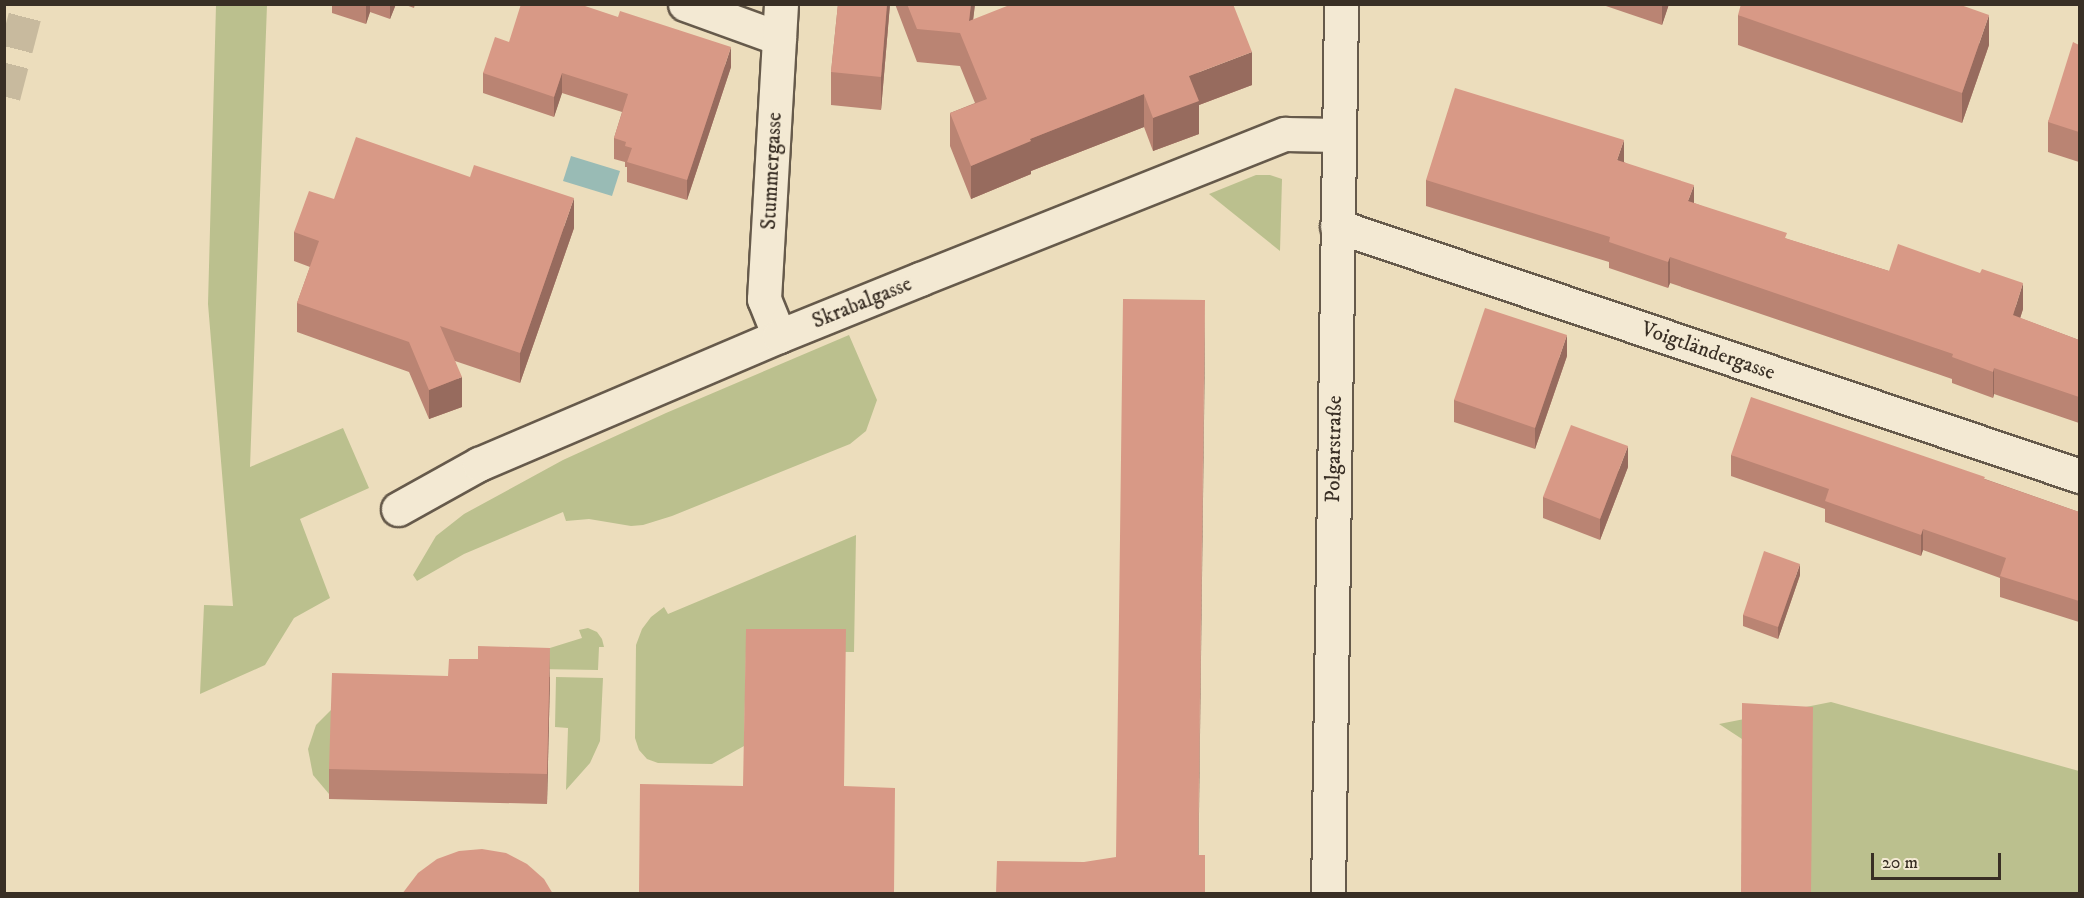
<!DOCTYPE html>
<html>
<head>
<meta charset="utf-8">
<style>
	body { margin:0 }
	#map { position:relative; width:2084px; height:898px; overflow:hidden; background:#ecddbc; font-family:"IM FELL DW Pica",serif }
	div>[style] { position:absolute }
	.green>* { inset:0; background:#bbc08e }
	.water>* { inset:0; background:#99bbb5 }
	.motorway-tunnel>* { height:33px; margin-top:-16.5px; transform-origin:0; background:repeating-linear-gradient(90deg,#c8ba9e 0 33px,transparent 0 49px) }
	.roads { filter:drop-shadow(2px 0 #665a4b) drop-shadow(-2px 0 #665a4b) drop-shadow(0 2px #665a4b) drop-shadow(0 -2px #665a4b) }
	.minor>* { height:33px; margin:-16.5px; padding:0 16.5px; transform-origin:16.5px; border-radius:16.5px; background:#f3e9d3 }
	.wall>* { inset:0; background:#ba8473 }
	.shaded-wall>* { inset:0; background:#976b5e }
	.building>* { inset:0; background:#d89986 }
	span { translate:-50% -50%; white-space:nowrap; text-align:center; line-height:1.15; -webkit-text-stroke:4.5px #f3e9d3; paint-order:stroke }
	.street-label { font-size:21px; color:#392f25 }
	.frame { position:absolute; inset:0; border:6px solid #392f25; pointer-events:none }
	.scale { position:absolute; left:1871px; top:853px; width:130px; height:27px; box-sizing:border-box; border:3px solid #392f25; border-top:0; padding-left:8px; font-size:18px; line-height:21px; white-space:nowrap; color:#392f25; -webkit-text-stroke:4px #f3e9d3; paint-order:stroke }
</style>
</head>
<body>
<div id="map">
	<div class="green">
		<div style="clip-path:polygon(216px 5px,267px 5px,250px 467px,343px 428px,369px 488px,300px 519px,330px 598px,294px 618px,265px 665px,200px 694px,204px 605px,233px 606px,208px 304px)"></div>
		<div style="clip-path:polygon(1256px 175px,1270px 175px,1282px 179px,1280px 251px,1209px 194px)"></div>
		<div style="clip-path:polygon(849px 335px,877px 400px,866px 431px,850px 444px,672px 516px,643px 525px,631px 526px,589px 519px,566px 521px,563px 512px,464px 554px,417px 581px,413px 575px,436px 536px,464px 514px,563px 460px,666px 413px)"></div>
		<div style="clip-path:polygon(856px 535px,854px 652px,746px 651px,744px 746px,712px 764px,658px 763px,647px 759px,639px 750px,635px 738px,636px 645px,642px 629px,651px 617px,664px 607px,668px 614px)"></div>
		<div style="clip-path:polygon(588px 628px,597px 632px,602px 639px,604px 647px,599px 647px,598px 670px,536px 669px,537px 652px,582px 638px,579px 630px)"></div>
		<div style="clip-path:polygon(556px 677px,603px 678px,600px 741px,590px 763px,566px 790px,568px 728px,555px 727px)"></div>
		<div style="clip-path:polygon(1831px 702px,2079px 771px,2079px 893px,1811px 893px,1742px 739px,1719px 724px)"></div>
		<div style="clip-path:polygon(332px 709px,329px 794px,313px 775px,308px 749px,316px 725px)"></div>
	</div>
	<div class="water">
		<div style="clip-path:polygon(571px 156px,620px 171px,612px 196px,563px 181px)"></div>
	</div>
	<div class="motorway-tunnel">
		<div style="left:4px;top:96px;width:95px;rotate:-75.4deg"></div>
	</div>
	<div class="roads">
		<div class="minor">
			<div style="left:685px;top:4px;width:100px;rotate:19.9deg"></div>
			<div style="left:1337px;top:226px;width:784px;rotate:18.6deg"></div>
			<div style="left:779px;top:336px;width:40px;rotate:-112deg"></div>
			<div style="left:764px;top:299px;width:295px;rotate:-86.7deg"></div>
			<div style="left:398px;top:509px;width:93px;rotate:-29.1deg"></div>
			<div style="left:479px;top:464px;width:326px;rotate:-23.1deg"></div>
			<div style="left:779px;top:336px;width:152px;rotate:-22deg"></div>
			<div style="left:920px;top:279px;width:393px;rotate:-21.7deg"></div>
			<div style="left:1285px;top:134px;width:53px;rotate:1.1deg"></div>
			<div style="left:1328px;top:894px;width:890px;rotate:-89.16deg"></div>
		</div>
	</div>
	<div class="wall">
		<div style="clip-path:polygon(332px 4px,396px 4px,390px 19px,370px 12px,366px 24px,332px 13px)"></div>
		<div style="clip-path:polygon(403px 4px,415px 4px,414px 8px)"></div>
		<div style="clip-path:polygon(838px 4px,890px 4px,881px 110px,831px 105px,831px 72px)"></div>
		<div style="clip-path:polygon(895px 4px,975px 4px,973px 20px,1252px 85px,1199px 105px,1199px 134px,1153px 151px,1144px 127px,1031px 171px,1031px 174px,971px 199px,950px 146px,950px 113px,975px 103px,960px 66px,917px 62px)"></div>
		<div style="clip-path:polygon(1600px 4px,1669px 4px,1662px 25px)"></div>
		<div style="clip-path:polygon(1738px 15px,1989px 45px,1962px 123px,1738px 45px)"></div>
		<div style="clip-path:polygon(509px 42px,731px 67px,687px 200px,627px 182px,627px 167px,625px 167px,625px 162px,614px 159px,614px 138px,622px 112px,562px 93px,554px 117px,483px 93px,483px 73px)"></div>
		<div style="clip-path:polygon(2079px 45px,2079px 162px,2048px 152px,2048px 122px)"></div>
		<div style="clip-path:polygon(1624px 162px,1694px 203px,1787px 239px,1889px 271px,2023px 309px,2020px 318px,2079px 340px,2079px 423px,1994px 394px,1993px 398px,1952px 383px,1952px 379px,1670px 283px,1668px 288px,1609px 268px,1609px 262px,1426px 206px,1426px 180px)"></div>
		<div style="clip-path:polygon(334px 199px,574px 228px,520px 383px,455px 361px,462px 407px,429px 419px,409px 372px,297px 332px,297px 303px,310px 267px,294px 261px,294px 232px)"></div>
		<div style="clip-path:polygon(1567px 356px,1535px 449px,1454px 422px,1454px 400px)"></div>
		<div style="clip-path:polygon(1731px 455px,1985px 479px,2079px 512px,2079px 622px,2000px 597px,2000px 578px,1923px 550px,1921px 556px,1825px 522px,1825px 509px,1731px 476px)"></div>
		<div style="clip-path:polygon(1628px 467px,1600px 540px,1543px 518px,1543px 497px)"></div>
		<div style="clip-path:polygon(1800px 575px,1778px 639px,1743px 626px,1743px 615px)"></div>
		<div style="clip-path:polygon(448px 676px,550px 677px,547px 804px,329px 799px,329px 769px)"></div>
	</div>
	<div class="shaded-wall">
		<div style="clip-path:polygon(366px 4px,370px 4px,370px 12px,366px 24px)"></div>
		<div style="clip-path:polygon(390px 4px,396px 4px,390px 19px)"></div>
		<div style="clip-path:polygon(887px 4px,890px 4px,881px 110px,881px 77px)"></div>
		<div style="clip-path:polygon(971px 4px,975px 4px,969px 54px,969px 21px)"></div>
		<div style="clip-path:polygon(1662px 4px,1669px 4px,1662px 25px)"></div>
		<div style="clip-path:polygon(1989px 15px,1989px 45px,1962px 123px,1962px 93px)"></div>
		<div style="clip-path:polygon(731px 47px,731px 67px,687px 200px,687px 180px)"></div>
		<div style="clip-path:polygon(1252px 52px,1252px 85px,1199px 105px,1199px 134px,1153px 151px,1153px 118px,1189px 76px)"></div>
		<div style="clip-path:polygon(562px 73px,562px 93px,554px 117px,554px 97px)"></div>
		<div style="clip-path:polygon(1144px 94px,1144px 127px,1031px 171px,1031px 174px,971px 199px,971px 166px,1030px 139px)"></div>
		<div style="clip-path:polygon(1624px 140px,1624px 166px,1617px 160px)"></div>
		<div style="clip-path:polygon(1694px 185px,1694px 211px,1688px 201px)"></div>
		<div style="clip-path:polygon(574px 198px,574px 228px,520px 383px,520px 353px)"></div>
		<div style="clip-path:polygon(1670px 257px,1670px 283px,1668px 288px,1668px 262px)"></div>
		<div style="clip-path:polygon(2023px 283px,2023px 309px,2013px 341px,2013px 315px)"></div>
		<div style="clip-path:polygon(1205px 300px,1205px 343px,1198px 894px,1198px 855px)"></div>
		<div style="clip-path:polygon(1567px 335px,1567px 356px,1535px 449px,1535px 428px)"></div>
		<div style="clip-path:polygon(1994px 368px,1994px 394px,1993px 398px,1993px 372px)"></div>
		<div style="clip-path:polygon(462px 377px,462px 407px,429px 419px,429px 390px)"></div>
		<div style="clip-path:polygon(1628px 446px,1628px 467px,1600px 540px,1600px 519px)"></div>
		<div style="clip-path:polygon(1923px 529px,1923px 550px,1921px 556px,1921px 535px)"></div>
		<div style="clip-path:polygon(1800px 564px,1800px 575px,1778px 639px,1778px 627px)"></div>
		<div style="clip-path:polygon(550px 648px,550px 677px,547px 804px,547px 774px)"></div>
	</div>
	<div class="building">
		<div style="clip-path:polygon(521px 4px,579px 4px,618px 17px,620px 11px,731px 47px,687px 180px,627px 162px,632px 148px,625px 146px,626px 142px,614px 138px,628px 94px,562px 73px,554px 97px,483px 73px,495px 37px,509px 42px)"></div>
		<div style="clip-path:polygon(838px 4px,887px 4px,881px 77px,831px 72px)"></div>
		<div style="clip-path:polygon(907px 4px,971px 4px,969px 21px,1012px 4px,1233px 4px,1252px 52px,1189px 76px,1199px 101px,1153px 118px,1144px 94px,1030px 139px,1031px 141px,971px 166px,950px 113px,987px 99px,960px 33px,917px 29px)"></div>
		<div style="clip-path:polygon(1741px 4px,1958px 4px,1989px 15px,1962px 93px,1738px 15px)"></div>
		<div style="clip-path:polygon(2073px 42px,2079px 45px,2079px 132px,2048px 122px)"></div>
		<div style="clip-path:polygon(1455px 88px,1624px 140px,1617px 160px,1694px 185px,1688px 201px,1787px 233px,1785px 238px,1889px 271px,1898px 244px,1980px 273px,1982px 269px,2023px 283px,2013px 315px,2079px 340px,2079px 397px,1994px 368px,1993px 372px,1952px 357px,1953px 354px,1670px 257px,1668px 262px,1609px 242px,1610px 237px,1426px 180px)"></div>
		<div style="clip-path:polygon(356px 137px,470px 177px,474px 165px,574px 198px,520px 353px,440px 326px,462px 377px,429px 390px,409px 342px,297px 303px,319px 241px,294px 232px,309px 191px,334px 199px)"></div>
		<div style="clip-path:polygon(1123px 299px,1205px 300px,1198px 855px,1205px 855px,1205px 894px,996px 894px,997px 861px,1084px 862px,1116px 857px)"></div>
		<div style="clip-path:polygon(1485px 308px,1567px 335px,1535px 428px,1454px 400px)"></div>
		<div style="clip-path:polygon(1751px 397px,1985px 477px,1984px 479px,2079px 512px,2079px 601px,2000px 576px,2006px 558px,1923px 529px,1921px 535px,1825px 501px,1829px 489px,1731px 455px)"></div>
		<div style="clip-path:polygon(1571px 425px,1628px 446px,1600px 519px,1543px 497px)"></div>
		<div style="clip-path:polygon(1764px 551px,1800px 564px,1778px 627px,1743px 615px)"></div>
		<div style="clip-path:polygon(746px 629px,846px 629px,844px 786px,895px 788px,894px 894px,639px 894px,640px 784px,743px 786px)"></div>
		<div style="clip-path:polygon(478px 646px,550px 648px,547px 774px,329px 769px,332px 673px,448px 676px,449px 659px,478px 659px)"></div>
		<div style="clip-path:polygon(1742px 703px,1813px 707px,1811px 894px,1741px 894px)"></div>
		<div style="clip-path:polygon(482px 849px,506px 853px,527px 864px,544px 879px,553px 894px,402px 894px,418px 873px,437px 859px,459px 851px)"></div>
	</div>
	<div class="street-label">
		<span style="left:772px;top:171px;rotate:-87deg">Stummergasse</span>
		<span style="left:862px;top:303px;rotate:-22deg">Skrabalgasse</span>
		<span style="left:1708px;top:351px;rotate:19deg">Voigtländergasse</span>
		<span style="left:1334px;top:449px;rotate:-89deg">Polgarstraße</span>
	</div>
	<div class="frame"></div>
	<div class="scale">20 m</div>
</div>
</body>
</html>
